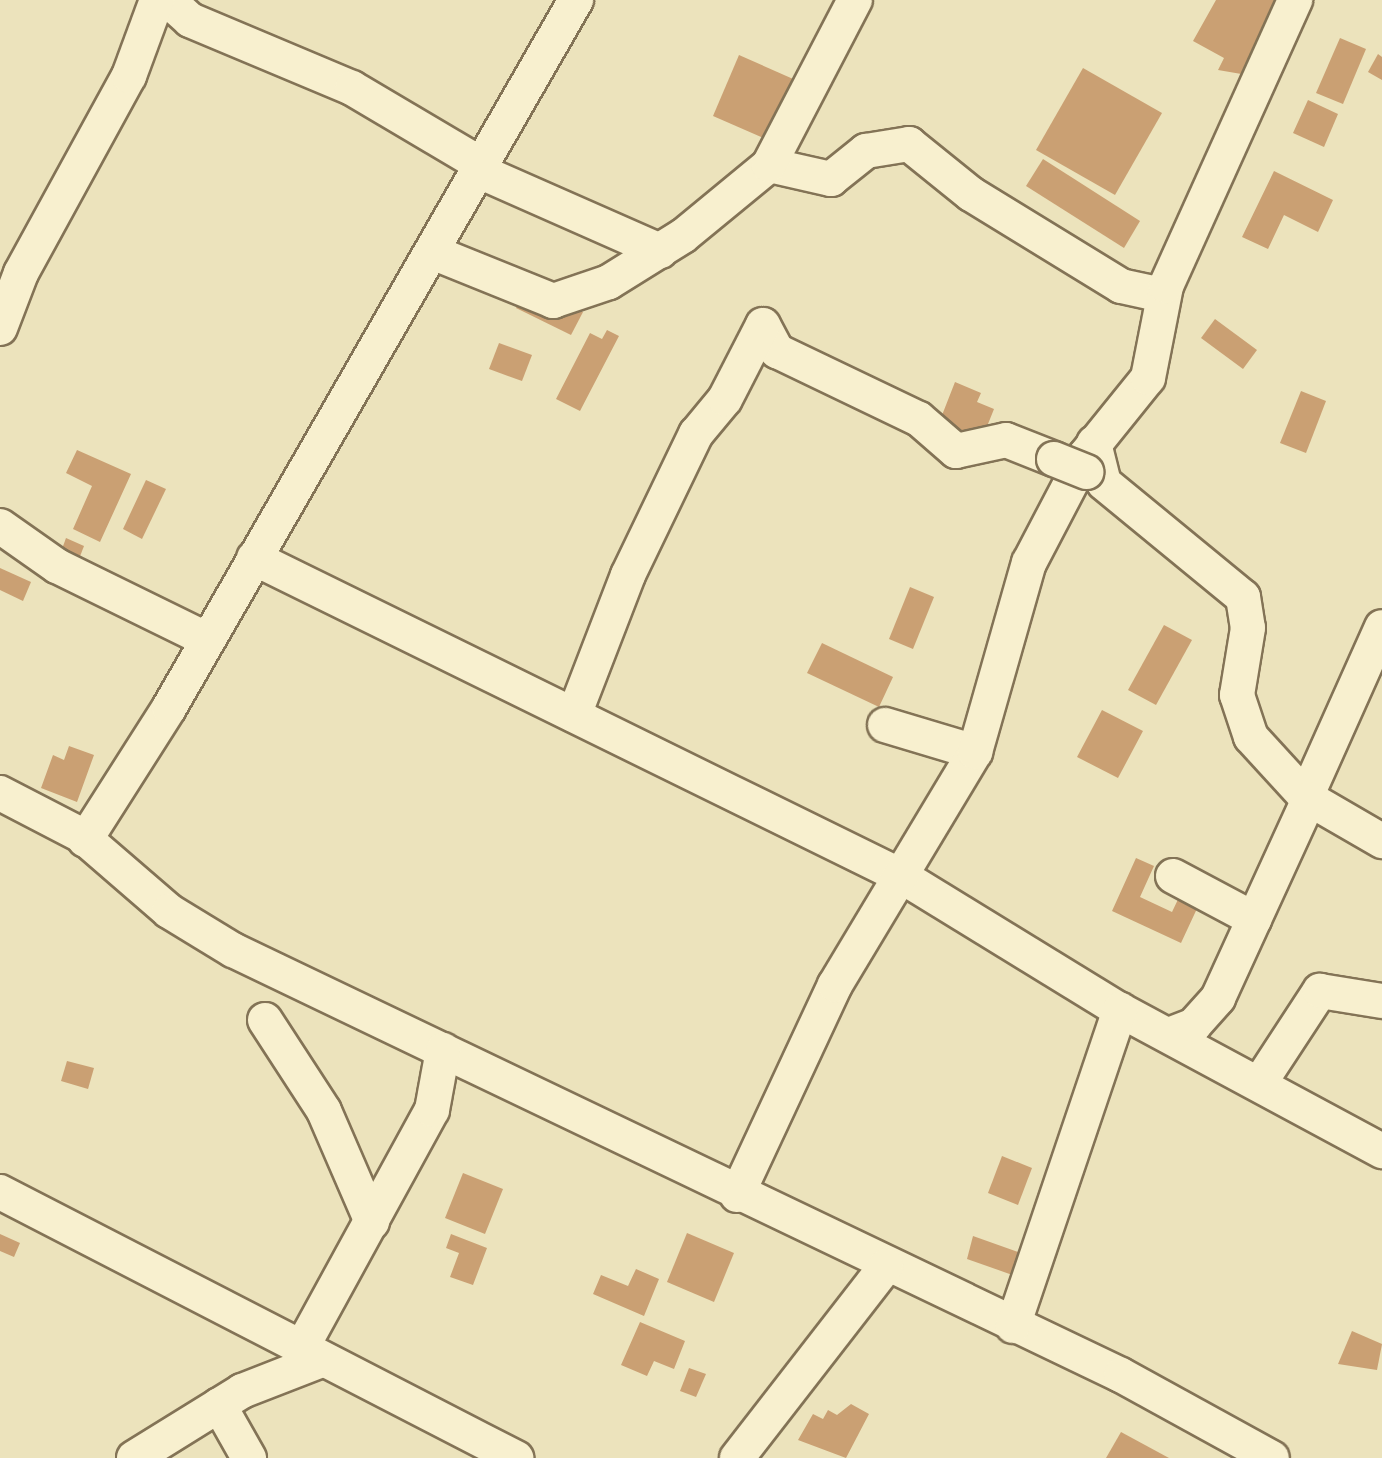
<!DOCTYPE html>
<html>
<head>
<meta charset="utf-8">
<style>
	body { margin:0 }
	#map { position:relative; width:1382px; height:1458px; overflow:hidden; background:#ece3bc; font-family:Merriweather,serif }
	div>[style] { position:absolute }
	.building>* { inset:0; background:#caa073 }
	.roads { filter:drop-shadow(2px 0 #837356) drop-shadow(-2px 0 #837356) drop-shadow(0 2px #837356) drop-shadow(0 -2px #837356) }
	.street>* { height:34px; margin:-17px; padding:0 17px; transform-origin:17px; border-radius:17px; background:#f8f0cf }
	.bridges { filter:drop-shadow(2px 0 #837356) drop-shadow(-2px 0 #837356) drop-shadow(0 2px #837356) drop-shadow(0 -2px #837356) }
	.street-bridge>* { height:34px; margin:-17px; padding:0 17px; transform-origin:17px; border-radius:17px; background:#f8f0cf }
	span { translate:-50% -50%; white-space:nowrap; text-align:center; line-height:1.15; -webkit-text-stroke:8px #f4eccc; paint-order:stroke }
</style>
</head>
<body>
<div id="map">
	<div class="building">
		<div style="clip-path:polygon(1216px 0,1275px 0,1291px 8px,1253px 76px,1218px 70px,1224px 58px,1193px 41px)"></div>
		<div style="clip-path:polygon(1340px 38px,1366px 49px,1343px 104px,1316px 93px)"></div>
		<div style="clip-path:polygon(1378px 54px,1382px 57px,1382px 80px,1368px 72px)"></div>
		<div style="clip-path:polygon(739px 55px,809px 86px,782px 146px,713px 116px)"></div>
		<div style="clip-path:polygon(1083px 68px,1162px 113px,1115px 195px,1036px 150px)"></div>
		<div style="clip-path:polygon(1308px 100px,1338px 114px,1324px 147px,1293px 133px)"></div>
		<div style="clip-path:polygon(1043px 159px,1140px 221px,1124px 248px,1026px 186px)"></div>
		<div style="clip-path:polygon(1274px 171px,1333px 200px,1318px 232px,1284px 215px,1268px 249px,1242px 237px)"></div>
		<div style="clip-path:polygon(529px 284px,583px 312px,571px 335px,516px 308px)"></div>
		<div style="clip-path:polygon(1215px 319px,1257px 350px,1243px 369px,1201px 338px)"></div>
		<div style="clip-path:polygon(607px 330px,619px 336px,580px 411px,556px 399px,590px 333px,602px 339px)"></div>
		<div style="clip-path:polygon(499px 343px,532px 355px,522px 381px,489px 369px)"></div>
		<div style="clip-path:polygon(955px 382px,981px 393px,977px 402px,994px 409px,980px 444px,937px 428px)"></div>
		<div style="clip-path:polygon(1301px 391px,1326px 401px,1306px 453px,1280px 443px)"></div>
		<div style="clip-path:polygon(77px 450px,131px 474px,100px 542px,73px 529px,92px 486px,66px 473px)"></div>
		<div style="clip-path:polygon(146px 480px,166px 489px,142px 539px,123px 529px)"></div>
		<div style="clip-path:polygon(66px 538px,84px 546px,72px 577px,54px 571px)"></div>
		<div style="clip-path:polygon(0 568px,31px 582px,23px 601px,0 590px)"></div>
		<div style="clip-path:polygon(910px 587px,934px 597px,913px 649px,889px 639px)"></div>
		<div style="clip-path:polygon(1164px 625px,1192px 640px,1156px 705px,1128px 690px)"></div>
		<div style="clip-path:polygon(822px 643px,893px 677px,879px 707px,807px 673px)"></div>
		<div style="clip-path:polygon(1102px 710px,1143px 731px,1118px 778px,1077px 757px)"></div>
		<div style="clip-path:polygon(69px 746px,94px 755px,77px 802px,41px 788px,53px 755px,64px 760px)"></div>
		<div style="clip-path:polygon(1136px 858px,1154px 866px,1140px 897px,1172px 912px,1182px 891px,1201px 900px,1181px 943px,1112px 911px)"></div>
		<div style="clip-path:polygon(67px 1061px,94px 1068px,88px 1089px,61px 1081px)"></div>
		<div style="clip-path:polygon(1002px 1156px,1032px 1168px,1018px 1205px,988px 1193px)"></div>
		<div style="clip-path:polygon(463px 1173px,503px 1189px,485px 1234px,445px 1218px)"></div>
		<div style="clip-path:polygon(687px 1233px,734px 1253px,714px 1302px,667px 1282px)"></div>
		<div style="clip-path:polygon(0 1234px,20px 1243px,14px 1257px,0 1251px)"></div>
		<div style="clip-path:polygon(451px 1234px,487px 1248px,473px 1285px,450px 1277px,459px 1253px,446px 1248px)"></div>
		<div style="clip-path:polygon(973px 1236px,1021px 1253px,1041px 1285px,967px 1259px)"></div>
		<div style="clip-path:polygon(636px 1269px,659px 1279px,644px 1316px,593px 1294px,601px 1275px,628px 1286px)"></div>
		<div style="clip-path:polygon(640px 1322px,685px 1341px,674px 1369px,654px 1361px,647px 1376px,621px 1365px)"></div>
		<div style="clip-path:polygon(1352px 1331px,1382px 1344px,1377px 1370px,1338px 1364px)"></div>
		<div style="clip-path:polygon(689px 1368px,706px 1374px,696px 1397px,680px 1391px)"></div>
		<div style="clip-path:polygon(851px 1404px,869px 1414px,846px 1458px,798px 1440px,813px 1414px,823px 1419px,828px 1410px,837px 1415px)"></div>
		<div style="clip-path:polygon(1121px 1432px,1169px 1458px,1106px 1458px)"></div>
	</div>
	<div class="roads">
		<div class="street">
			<div style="left:168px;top:0;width:30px;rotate:42deg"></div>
			<div style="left:190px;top:20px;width:176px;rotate:22.8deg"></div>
			<div style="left:352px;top:88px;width:153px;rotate:30.6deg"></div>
			<div style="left:769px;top:165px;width:64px;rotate:12.7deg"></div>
			<div style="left:831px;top:179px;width:45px;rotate:-38.7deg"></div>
			<div style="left:866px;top:151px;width:44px;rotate:-9.2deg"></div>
			<div style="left:909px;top:144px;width:80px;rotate:38.9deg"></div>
			<div style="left:971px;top:194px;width:176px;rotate:31.5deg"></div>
			<div style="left:1121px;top:286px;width:43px;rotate:12.1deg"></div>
			<div style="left:481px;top:172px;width:196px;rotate:23.8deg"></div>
			<div style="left:432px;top:252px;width:131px;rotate:22deg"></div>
			<div style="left:553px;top:301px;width:59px;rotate:-18.7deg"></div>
			<div style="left:609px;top:282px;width:87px;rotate:-31.9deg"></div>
			<div style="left:683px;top:236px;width:112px;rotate:-39.5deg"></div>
			<div style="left:769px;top:165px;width:186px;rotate:-62.5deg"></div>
			<div style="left:763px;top:325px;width:30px;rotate:62deg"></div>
			<div style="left:777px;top:351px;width:157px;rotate:25.6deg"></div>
			<div style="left:919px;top:419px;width:49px;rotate:40.9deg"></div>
			<div style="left:956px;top:451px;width:51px;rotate:-12.4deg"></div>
			<div style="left:1006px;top:440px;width:52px;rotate:21.6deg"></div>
			<div style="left:0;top:328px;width:59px;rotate:-69.1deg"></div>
			<div style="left:21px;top:273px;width:225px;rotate:-61.3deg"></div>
			<div style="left:129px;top:76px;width:81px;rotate:-69.8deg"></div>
			<div style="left:1094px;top:443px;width:41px;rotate:76deg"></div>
			<div style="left:1104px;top:483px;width:180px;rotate:39.4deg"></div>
			<div style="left:1243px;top:597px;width:31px;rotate:81deg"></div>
			<div style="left:1248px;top:628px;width:68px;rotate:99.3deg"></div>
			<div style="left:1237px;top:695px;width:44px;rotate:71.6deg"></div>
			<div style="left:1251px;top:737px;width:81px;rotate:47.5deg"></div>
			<div style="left:1306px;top:797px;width:88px;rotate:30.1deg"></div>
			<div style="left:0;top:526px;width:70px;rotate:35.1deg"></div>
			<div style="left:57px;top:566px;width:168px;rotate:26.1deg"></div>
			<div style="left:254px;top:558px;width:721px;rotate:26.17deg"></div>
			<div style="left:901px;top:876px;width:257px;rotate:31.5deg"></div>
			<div style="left:1120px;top:1010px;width:298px;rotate:28.3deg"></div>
			<div style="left:574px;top:715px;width:150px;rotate:-68.9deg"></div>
			<div style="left:628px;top:575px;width:157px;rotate:-64.3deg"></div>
			<div style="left:696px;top:434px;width:45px;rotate:-50.4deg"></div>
			<div style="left:725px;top:399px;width:83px;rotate:-62.8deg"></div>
			<div style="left:885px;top:725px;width:94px;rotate:16.7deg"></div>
			<div style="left:0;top:793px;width:91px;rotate:27.4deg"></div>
			<div style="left:81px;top:835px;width:116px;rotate:40.8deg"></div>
			<div style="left:169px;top:911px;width:75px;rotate:31.4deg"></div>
			<div style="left:233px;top:950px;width:984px;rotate:25.58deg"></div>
			<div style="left:1121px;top:1375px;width:172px;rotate:28.8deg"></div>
			<div style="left:1306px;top:797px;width:186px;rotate:-65.9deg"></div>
			<div style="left:85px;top:840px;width:156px;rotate:-57.5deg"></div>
			<div style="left:169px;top:708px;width:817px;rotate:-60.11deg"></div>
			<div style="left:1173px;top:876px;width:92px;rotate:28deg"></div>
			<div style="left:265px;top:1020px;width:108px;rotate:57deg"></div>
			<div style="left:324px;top:1111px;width:121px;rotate:66.6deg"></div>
			<div style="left:1171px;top:1034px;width:25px;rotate:-21deg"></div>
			<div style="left:1194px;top:1025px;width:36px;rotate:-48deg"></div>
			<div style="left:1218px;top:998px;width:219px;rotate:-65.4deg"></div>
			<div style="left:1261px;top:1081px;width:108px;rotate:-56.8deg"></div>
			<div style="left:1320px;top:991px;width:63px;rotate:9.2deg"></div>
			<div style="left:0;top:1192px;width:581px;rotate:27.27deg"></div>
			<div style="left:737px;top:1195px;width:232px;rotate:-65deg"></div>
			<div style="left:835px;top:985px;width:272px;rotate:-59deg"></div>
			<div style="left:975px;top:752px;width:197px;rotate:-74.1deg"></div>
			<div style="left:1029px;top:563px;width:121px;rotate:-62.4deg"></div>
			<div style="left:1085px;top:456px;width:100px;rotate:-51.1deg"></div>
			<div style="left:1148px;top:378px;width:94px;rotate:-78.9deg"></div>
			<div style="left:1166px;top:286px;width:314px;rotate:-65.7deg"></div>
			<div style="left:1013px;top:1326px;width:334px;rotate:-71.3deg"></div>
			<div style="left:300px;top:1351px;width:275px;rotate:-61.3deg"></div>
			<div style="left:432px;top:1110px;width:61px;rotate:-79.6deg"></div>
			<div style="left:219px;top:1405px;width:61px;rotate:60.5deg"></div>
			<div style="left:134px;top:1458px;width:127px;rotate:-31.8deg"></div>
			<div style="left:242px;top:1391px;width:83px;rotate:-21.3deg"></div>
			<div style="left:737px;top:1458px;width:243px;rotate:-52.2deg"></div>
		</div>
	</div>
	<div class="bridges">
		<div class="street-bridge">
			<div style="left:1054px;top:459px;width:35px;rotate:22deg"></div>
		</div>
	</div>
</div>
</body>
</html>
